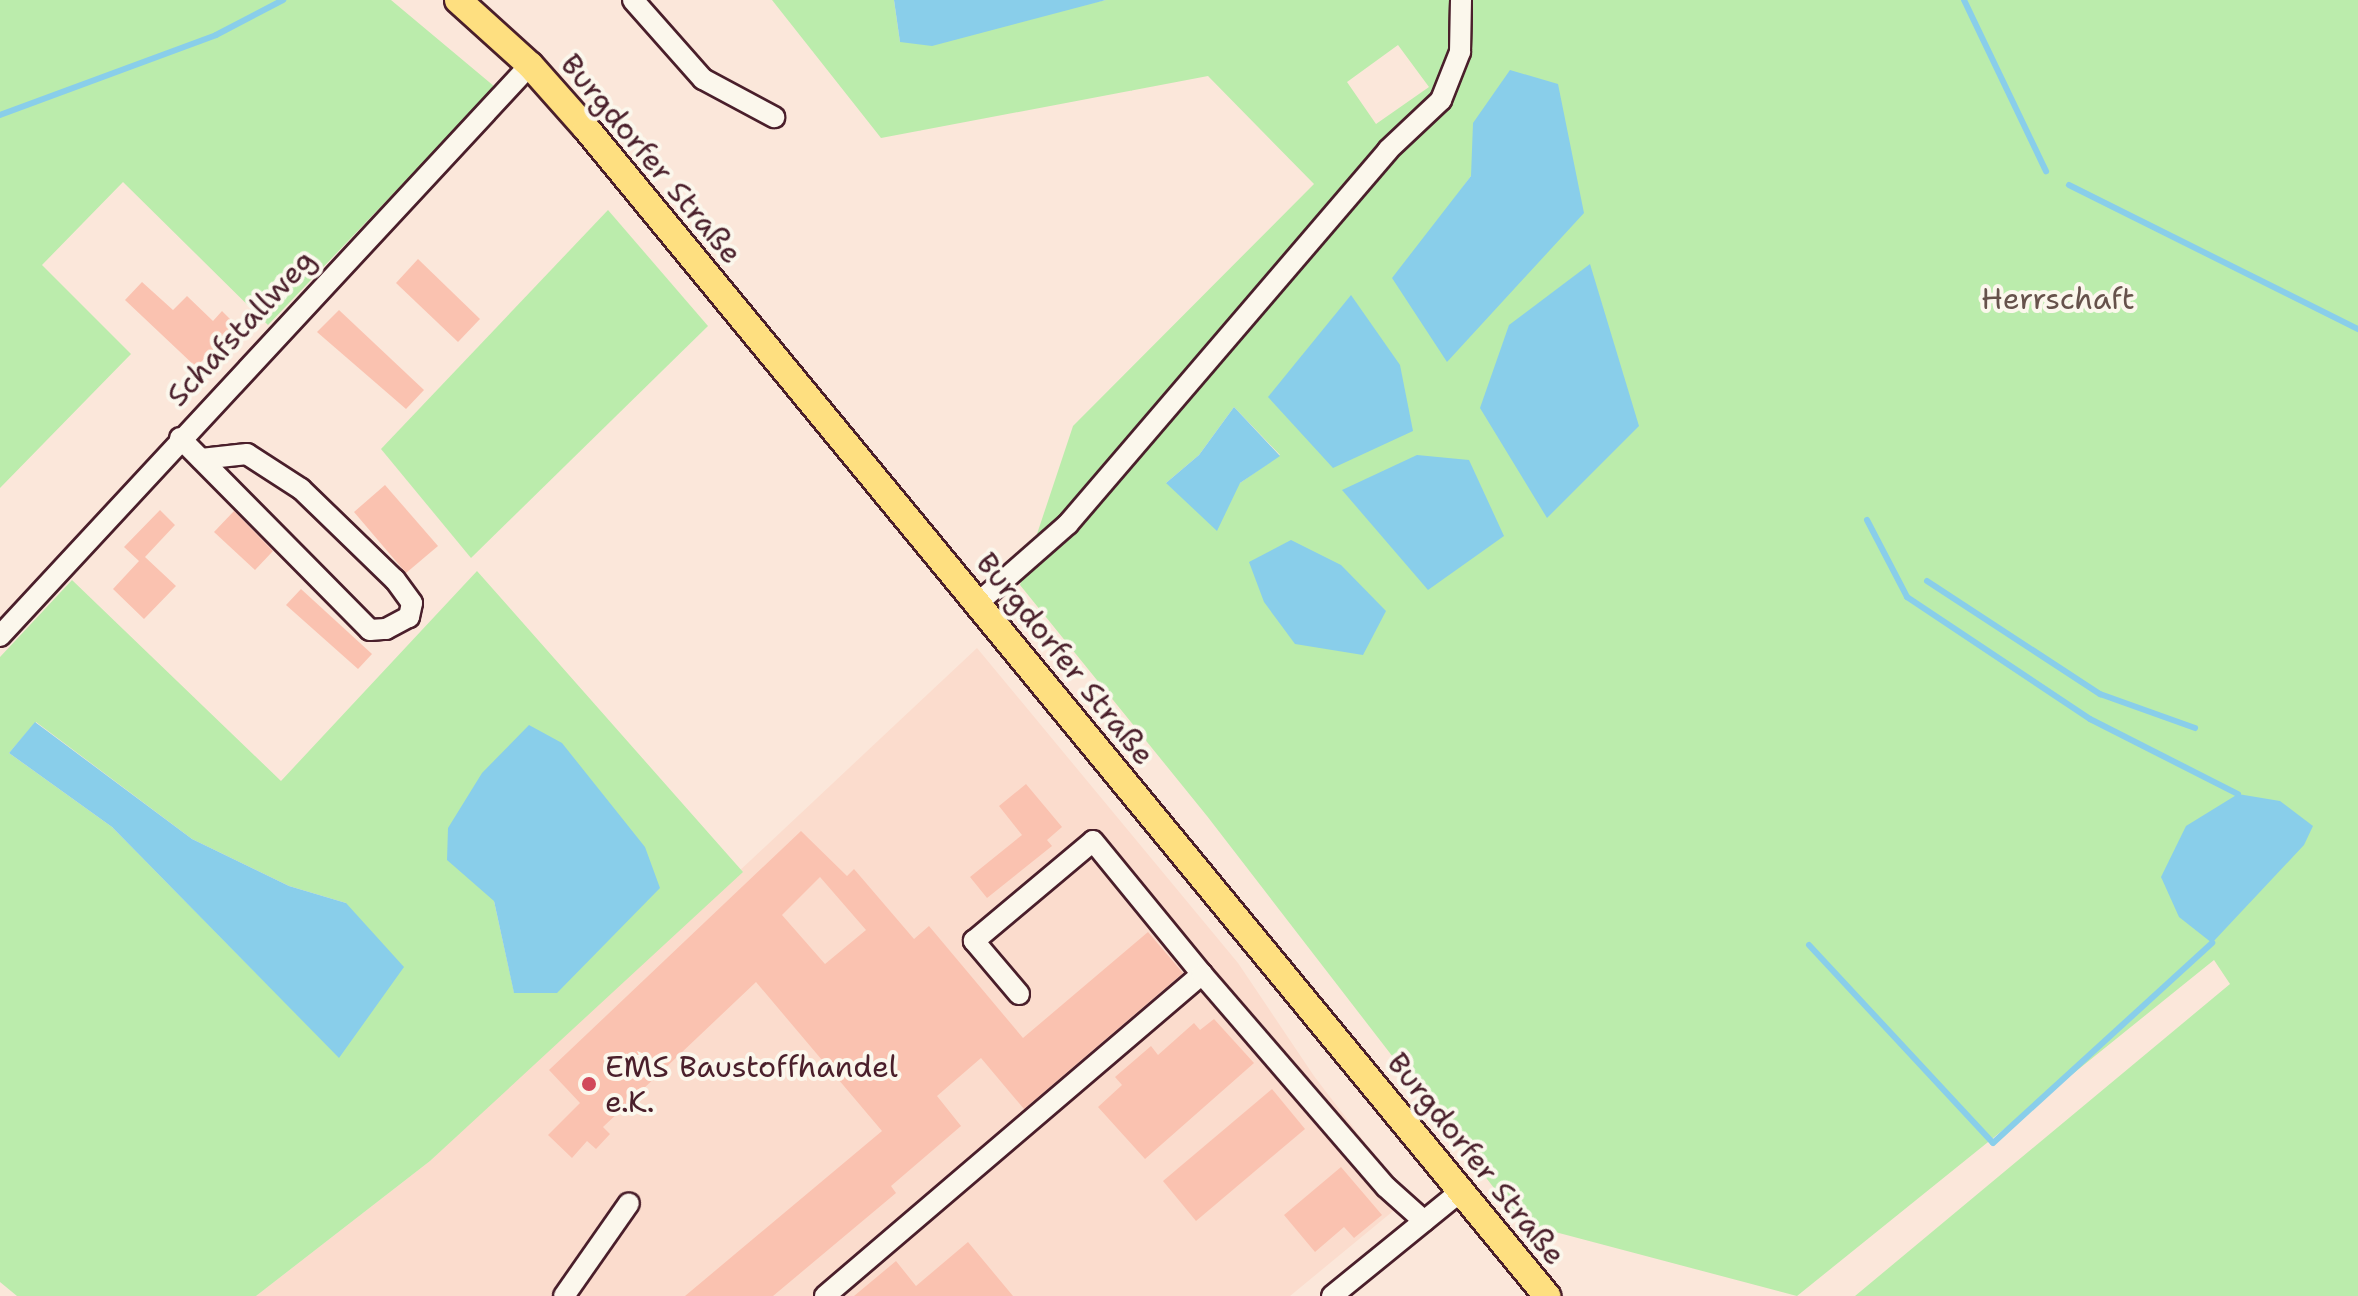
<!DOCTYPE html>
<html>
<head>
<meta charset="utf-8">
<style>
	body { margin:0 }
	#map { position:relative; width:2358px; height:1296px; overflow:hidden; background:#fbe7da; font-family:"Shantell Sans",sans-serif }
	div>[style] { position:absolute }
	.built>* { inset:0; background:#fbdccd }
	.green>* { inset:0; background:#bbecac }
	.water>* { inset:0; background:#89ceea }
	.stream>* { height:6px; margin:-3px; padding:0 3px; transform-origin:3px; border-radius:3px; background:#89ceea }
	.building>* { inset:0; background:#fac2b0 }
	.roads { filter:drop-shadow(2px 0 #4a1f2b) drop-shadow(-2px 0 #4a1f2b) drop-shadow(0 2px #4a1f2b) drop-shadow(0 -2px #4a1f2b) }
	.minor>* { height:20px; margin:-10px; padding:0 10px; transform-origin:10px; border-radius:10px; background:#fbf7ec }
	.major>* { height:26px; margin:-13px; padding:0 13px; transform-origin:13px; border-radius:13px; background:#fedf80 }
	.dots>* { width:22px; height:22px; translate:-50% -50%; box-sizing:border-box; border:4px solid #fbf7ec; border-radius:50% }
	span { translate:-50% -50%; white-space:nowrap; text-align:center; line-height:1.15; -webkit-text-stroke:8px #fbf7ec; paint-order:stroke }
	.street-label { font-size:30px; color:#4a1f2b }
	.park-label { font-size:30px; color:#66524b }
	.poi-label { font-size:30px; color:#4a1f2b }
	.left { translate:0 -50%; text-align:left }
</style>
</head>
<body>
<div id="map">
	<div class="built">
		<div style="clip-path:polygon(977px 648px,1238px 963px,1314px 1076px,1398px 1186px,1398px 1207px,1290px 1296px,256px 1296px,430px 1161px)"></div>
	</div>
	<div class="green">
		<div style="clip-path:polygon(0 0,391px 0,495px 87px,268px 325px,123px 182px,42px 265px,131px 354px,0 488px)"></div>
		<div style="clip-path:polygon(evenodd,772px 0,894px 0,900px 42px,1106px 0,2358px 0,2358px 1296px,1855px 1296px,2230px 984px,2214px 960px,1797px 1296px,1521px 1223px,1207px 816px,1020px 585px,1073px 426px,1314px 184px,1208px 76px,881px 138px,772px 0,1398px 45px,1429px 87px,1376px 124px,1347px 82px,1398px 45px,772px 0,1471px 176px,1447px 362px,1444px 213px,1471px 176px,772px 0,1234px 407px,1280px 455px,1240px 483px,1166px 483px,1199px 455px,1234px 407px)"></div>
		<div style="clip-path:polygon(608px 210px,708px 326px,471px 558px,381px 449px)"></div>
		<div style="clip-path:polygon(evenodd,477px 571px,743px 872px,430px 1161px,256px 1296px,17px 1296px,0 1282px,0 657px,72px 580px,281px 781px,477px 571px,36px 722px,192px 839px,289px 886px,346px 903px,339px 1057px,112px 827px,9px 753px,36px 722px,477px 571px,494px 901px,557px 993px,514px 992px,494px 901px)"></div>
	</div>
	<div class="water">
		<div style="clip-path:polygon(894px 0,1106px 0,932px 46px,900px 42px)"></div>
		<div style="clip-path:polygon(1510px 70px,1558px 84px,1584px 213px,1447px 362px,1392px 278px,1471px 176px,1473px 123px)"></div>
		<div style="clip-path:polygon(1590px 264px,1639px 426px,1547px 518px,1480px 408px,1509px 325px)"></div>
		<div style="clip-path:polygon(1351px 295px,1400px 365px,1413px 431px,1333px 468px,1268px 397px)"></div>
		<div style="clip-path:polygon(1234px 407px,1280px 456px,1240px 483px,1217px 531px,1166px 483px,1199px 455px)"></div>
		<div style="clip-path:polygon(1417px 455px,1469px 460px,1504px 536px,1428px 590px,1342px 490px)"></div>
		<div style="clip-path:polygon(1291px 540px,1341px 565px,1386px 611px,1363px 655px,1295px 644px,1264px 602px,1249px 562px)"></div>
		<div style="clip-path:polygon(35px 722px,192px 839px,289px 886px,346px 903px,404px 967px,339px 1058px,112px 827px,9px 753px)"></div>
		<div style="clip-path:polygon(529px 725px,562px 743px,645px 847px,660px 888px,557px 993px,514px 993px,494px 901px,447px 860px,448px 828px,482px 773px)"></div>
		<div style="clip-path:polygon(2238px 794px,2280px 801px,2313px 826px,2304px 845px,2212px 943px,2179px 917px,2161px 877px,2186px 826px)"></div>
	</div>
	<div class="stream">
		<div style="left:1964px;top:0;width:190px;rotate:64.4deg"></div>
		<div style="left:0;top:115px;width:230px;rotate:-20.3deg"></div>
		<div style="left:216px;top:35px;width:76px;rotate:-27.6deg"></div>
		<div style="left:2069px;top:185px;width:323px;rotate:26.5deg"></div>
		<div style="left:1867px;top:520px;width:87px;rotate:62.5deg"></div>
		<div style="left:1907px;top:597px;width:220px;rotate:33.7deg"></div>
		<div style="left:2090px;top:719px;width:166px;rotate:26.9deg"></div>
		<div style="left:1927px;top:581px;width:207px;rotate:33.2deg"></div>
		<div style="left:2100px;top:694px;width:101px;rotate:19.7deg"></div>
		<div style="left:1809px;top:945px;width:270px;rotate:47.1deg"></div>
		<div style="left:1993px;top:1143px;width:297px;rotate:-42.4deg"></div>
	</div>
	<div class="building">
		<div style="clip-path:polygon(418px 259px,480px 319px,458px 342px,396px 283px)"></div>
		<div style="clip-path:polygon(142px 282px,173px 310px,187px 296px,213px 321px,222px 311px,237px 326px,196px 367px,125px 300px)"></div>
		<div style="clip-path:polygon(339px 310px,424px 390px,406px 409px,317px 332px)"></div>
		<div style="clip-path:polygon(385px 485px,438px 546px,406px 573px,354px 512px)"></div>
		<div style="clip-path:polygon(160px 510px,175px 525px,145px 557px,176px 586px,144px 619px,113px 589px,139px 561px,124px 547px)"></div>
		<div style="clip-path:polygon(234px 511px,273px 551px,255px 570px,214px 532px)"></div>
		<div style="clip-path:polygon(301px 589px,372px 654px,358px 669px,286px 605px)"></div>
		<div style="clip-path:polygon(1026px 784px,1062px 827px,1047px 840px,1052px 846px,987px 898px,970px 877px,1022px 835px,999px 806px)"></div>
		<div style="clip-path:polygon(evenodd,801px 831px,847px 876px,854px 869px,914px 939px,929px 926px,1023px 1038px,1148px 932px,1183px 973px,1024px 1109px,981px 1058px,937px 1096px,961px 1126px,891px 1186px,896px 1193px,773px 1296px,685px 1296px,882px 1131px,756px 982px,603px 1127px,610px 1134px,596px 1149px,587px 1141px,572px 1158px,548px 1135px,580px 1103px,549px 1070px,801px 831px,820px 877px,866px 930px,825px 964px,782px 915px,820px 877px)"></div>
		<div style="clip-path:polygon(1214px 1019px,1254px 1063px,1145px 1159px,1098px 1107px,1122px 1085px,1115px 1077px,1151px 1046px,1158px 1055px,1194px 1023px,1200px 1030px)"></div>
		<div style="clip-path:polygon(1272px 1089px,1305px 1129px,1196px 1221px,1163px 1181px)"></div>
		<div style="clip-path:polygon(1341px 1167px,1382px 1215px,1354px 1238px,1344px 1227px,1315px 1252px,1284px 1215px)"></div>
		<div style="clip-path:polygon(968px 1242px,1013px 1296px,854px 1296px,896px 1261px,916px 1286px)"></div>
	</div>
	<div class="roads">
		<div class="minor">
			<div style="left:633px;top:0;width:106px;rotate:48.5deg"></div>
			<div style="left:703px;top:79px;width:81px;rotate:28.2deg"></div>
			<div style="left:180px;top:438px;width:270px;rotate:45.3deg"></div>
			<div style="left:370px;top:630px;width:16px;rotate:-4deg"></div>
			<div style="left:386px;top:629px;width:26px;rotate:-28deg"></div>
			<div style="left:409px;top:617px;width:14px;rotate:-78deg"></div>
			<div style="left:412px;top:603px;width:29px;rotate:-126deg"></div>
			<div style="left:395px;top:580px;width:131px;rotate:-135.9deg"></div>
			<div style="left:301px;top:489px;width:64px;rotate:-147.1deg"></div>
			<div style="left:247px;top:454px;width:46px;rotate:173.8deg"></div>
			<div style="left:978px;top:603px;width:120px;rotate:-41.3deg"></div>
			<div style="left:1068px;top:524px;width:492px;rotate:-49.4deg"></div>
			<div style="left:1388px;top:150px;width:73px;rotate:-43.3deg"></div>
			<div style="left:1441px;top:100px;width:52px;rotate:-68.4deg"></div>
			<div style="left:1460px;top:52px;width:52px;rotate:-88.9deg"></div>
			<div style="left:0;top:636px;width:779px;rotate:-47.13deg"></div>
			<div style="left:1019px;top:994px;width:70px;rotate:-130.3deg"></div>
			<div style="left:974px;top:941px;width:155px;rotate:-40deg"></div>
			<div style="left:1093px;top:841px;width:172px;rotate:50.7deg"></div>
			<div style="left:564px;top:1296px;width:113px;rotate:-55deg"></div>
			<div style="left:825px;top:1296px;width:496px;rotate:-40.5deg"></div>
			<div style="left:1202px;top:974px;width:281px;rotate:49.2deg"></div>
			<div style="left:1386px;top:1187px;width:51px;rotate:41.8deg"></div>
			<div style="left:1332px;top:1296px;width:166px;rotate:-39.1deg"></div>
		</div>
		<div class="major">
			<div style="left:458px;top:0;width:97px;rotate:42.1deg"></div>
			<div style="left:530px;top:65px;width:84px;rotate:48.4deg"></div>
			<div style="left:586px;top:128px;width:1513px;rotate:50.55deg"></div>
		</div>
	</div>
	<div class="dots">
		<div style="left:589px;top:1084px;background:#d1495b"></div>
	</div>
	<div class="street-label">
		<span style="left:651px;top:159px;rotate:50deg">Burgdorfer Straße</span>
		<span style="left:241px;top:328px;rotate:-47deg">Schafstallweg</span>
		<span style="left:1065px;top:659px;rotate:51deg">Burgdorfer Straße</span>
		<span style="left:1476px;top:1159px;rotate:51deg">Burgdorfer Straße</span>
	</div>
	<div class="park-label">
		<span style="left:2058px;top:299px">Herrschaft</span>
	</div>
	<div class="poi-label">
		<span class="left" style="left:605px;top:1084px">EMS Baustoffhandel<br>e.K.</span>
	</div>
</div>
</body>
</html>
